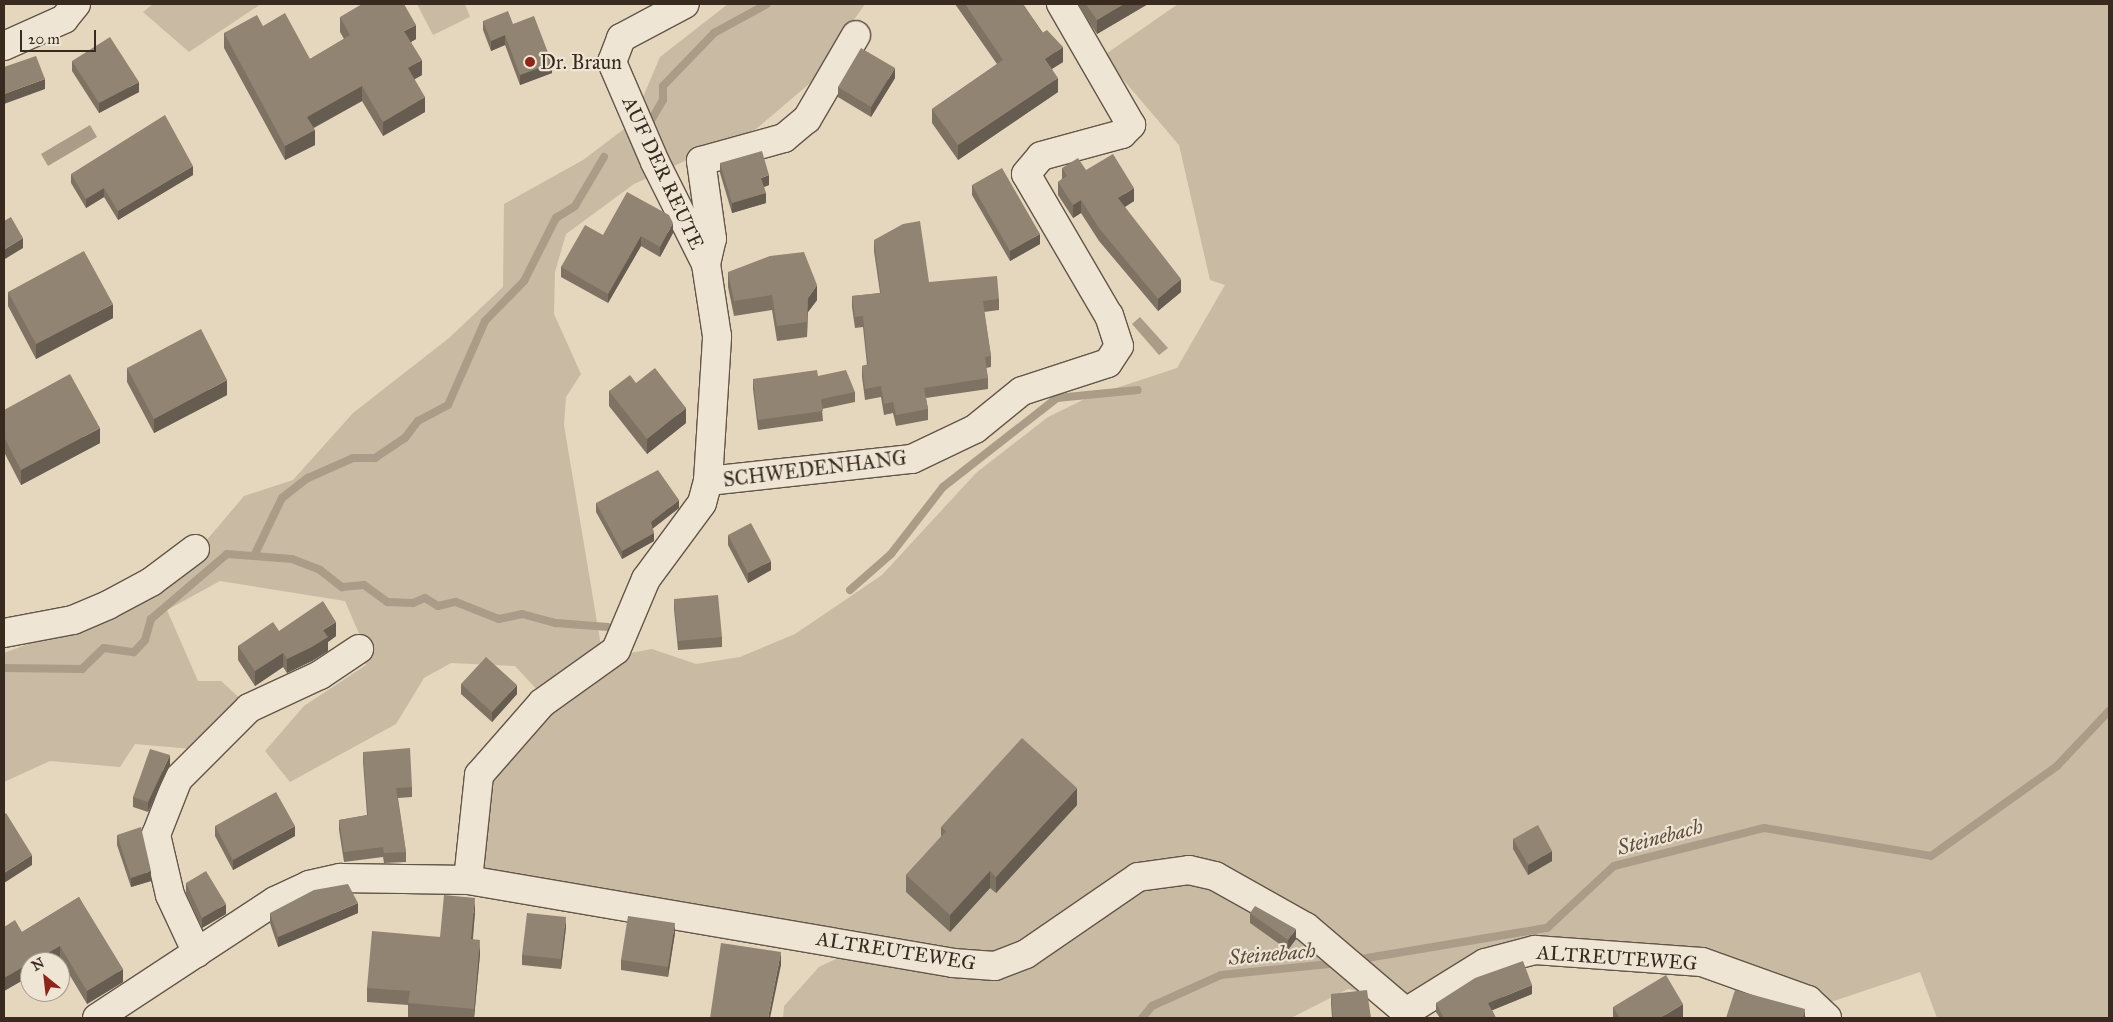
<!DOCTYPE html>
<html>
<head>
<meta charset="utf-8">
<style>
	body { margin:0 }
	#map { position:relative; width:2113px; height:1022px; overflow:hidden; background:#e5d7be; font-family:"IM FELL Great Primer",serif }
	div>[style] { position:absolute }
	.green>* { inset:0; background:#c8baa3 }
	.water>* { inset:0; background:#ab9c88 }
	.stream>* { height:8px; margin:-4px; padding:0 4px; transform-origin:4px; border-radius:4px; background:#ab9c88 }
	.roads { filter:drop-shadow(1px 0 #645547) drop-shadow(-1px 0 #645547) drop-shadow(0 1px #645547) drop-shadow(0 -1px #645547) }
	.minor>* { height:28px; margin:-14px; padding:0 14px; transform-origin:14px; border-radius:14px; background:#eee5d5 }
	.wall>* { inset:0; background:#7e7262 }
	.shaded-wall>* { inset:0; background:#665c50 }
	.building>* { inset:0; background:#928472 }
	.dots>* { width:14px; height:14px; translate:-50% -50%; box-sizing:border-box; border:2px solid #eee5d5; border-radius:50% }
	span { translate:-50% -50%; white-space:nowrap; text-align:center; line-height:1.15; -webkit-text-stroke:4.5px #eee5d5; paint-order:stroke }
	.poi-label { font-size:20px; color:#392a1f }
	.left { translate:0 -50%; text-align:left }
	.street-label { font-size:20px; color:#392a1f }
	.water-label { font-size:21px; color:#5b4c3e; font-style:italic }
	.frame { position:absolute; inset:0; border:5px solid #392a1f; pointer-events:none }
	.north { position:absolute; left:20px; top:952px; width:50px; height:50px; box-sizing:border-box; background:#eee5d5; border:1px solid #a69a8c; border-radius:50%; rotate:331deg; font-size:14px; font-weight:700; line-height:20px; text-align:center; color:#392a1f }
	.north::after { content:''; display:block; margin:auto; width:18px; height:22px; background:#8f2418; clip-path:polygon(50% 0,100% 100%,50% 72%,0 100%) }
	.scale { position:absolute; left:20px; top:30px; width:76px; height:22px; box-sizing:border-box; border:2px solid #392a1f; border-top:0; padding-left:6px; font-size:15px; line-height:18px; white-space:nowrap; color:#392a1f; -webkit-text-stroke:4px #eee5d5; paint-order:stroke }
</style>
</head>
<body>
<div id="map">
	<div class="green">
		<div style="clip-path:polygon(153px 4px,261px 4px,189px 52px,143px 12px)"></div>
		<div style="clip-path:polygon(417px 4px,465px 4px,470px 17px,433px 35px)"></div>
		<div style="clip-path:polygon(728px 4px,865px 4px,809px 84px,756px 129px,634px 184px,566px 234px,555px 272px,554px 314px,581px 374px,566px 397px,564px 425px,601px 646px,539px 692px,515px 666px,451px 663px,424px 678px,396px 724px,290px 782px,265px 751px,304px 706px,366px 665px,360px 636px,345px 601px,220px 581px,167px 610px,198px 681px,221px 681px,243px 701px,192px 749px,135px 744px,120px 767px,50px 761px,4px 782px,4px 653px,87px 622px,189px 561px,244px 496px,293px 480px,353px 413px,449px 338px,503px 287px,504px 204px,583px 160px,632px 123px,660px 57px)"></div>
		<div style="clip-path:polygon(1178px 4px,2109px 4px,2109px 1018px,1937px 1018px,1920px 972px,1831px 1002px,1793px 981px,1568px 941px,1408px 1002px,1348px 989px,1291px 1018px,783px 1018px,784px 1006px,819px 967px,840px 957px,480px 872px,488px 784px,550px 704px,625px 654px,652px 649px,696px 664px,740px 657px,795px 634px,882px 575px,976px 473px,1048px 417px,1089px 397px,1177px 368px,1225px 285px,1210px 280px,1179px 145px,1103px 56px)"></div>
	</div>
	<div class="water">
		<div style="clip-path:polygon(90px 125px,97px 137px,48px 166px,41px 154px)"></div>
		<div style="clip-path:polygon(1140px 317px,1168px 348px,1159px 355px,1132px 324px)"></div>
	</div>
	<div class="stream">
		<div style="left:649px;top:124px;width:28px;rotate:-60deg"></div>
		<div style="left:663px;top:100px;width:14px;rotate:-90deg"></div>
		<div style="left:663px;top:86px;width:74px;rotate:-46.1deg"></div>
		<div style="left:714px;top:33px;width:60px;rotate:-28.7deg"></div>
		<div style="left:255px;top:554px;width:62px;rotate:-64.3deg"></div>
		<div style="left:282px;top:498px;width:33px;rotate:-38deg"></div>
		<div style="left:308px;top:478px;width:49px;rotate:-24deg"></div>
		<div style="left:353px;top:458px;width:22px"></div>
		<div style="left:375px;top:458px;width:36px;rotate:-34deg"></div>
		<div style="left:405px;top:438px;width:21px;rotate:-53deg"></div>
		<div style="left:418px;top:421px;width:34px;rotate:-28deg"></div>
		<div style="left:448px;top:405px;width:92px;rotate:-66.2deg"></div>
		<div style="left:485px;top:321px;width:56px;rotate:-45.7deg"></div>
		<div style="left:524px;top:281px;width:71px;rotate:-63.1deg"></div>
		<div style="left:556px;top:218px;width:22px;rotate:-32deg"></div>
		<div style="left:575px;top:206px;width:57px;rotate:-59.4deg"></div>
		<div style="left:850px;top:590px;width:55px;rotate:-41.3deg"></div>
		<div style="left:891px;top:554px;width:85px;rotate:-52.2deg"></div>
		<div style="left:943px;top:487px;width:145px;rotate:-38deg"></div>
		<div style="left:1057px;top:398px;width:81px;rotate:-5.6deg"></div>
		<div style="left:4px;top:668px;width:78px;rotate:0.7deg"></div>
		<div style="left:82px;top:669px;width:30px;rotate:-44deg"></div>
		<div style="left:104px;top:648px;width:30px;rotate:8deg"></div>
		<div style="left:134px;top:652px;width:16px;rotate:-47deg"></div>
		<div style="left:145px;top:640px;width:22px;rotate:-74deg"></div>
		<div style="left:151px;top:619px;width:100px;rotate:-40.5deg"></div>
		<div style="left:227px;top:554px;width:65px;rotate:4.4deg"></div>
		<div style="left:292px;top:559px;width:30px;rotate:21deg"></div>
		<div style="left:320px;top:570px;width:28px;rotate:38deg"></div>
		<div style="left:342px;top:587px;width:22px;rotate:-5deg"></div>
		<div style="left:364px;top:585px;width:29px;rotate:36deg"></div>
		<div style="left:387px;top:602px;width:26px;rotate:2deg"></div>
		<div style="left:413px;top:603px;width:13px;rotate:-23deg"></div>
		<div style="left:425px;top:598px;width:15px;rotate:32deg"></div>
		<div style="left:438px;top:606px;width:18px;rotate:-13deg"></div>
		<div style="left:456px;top:602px;width:46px;rotate:21.6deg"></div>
		<div style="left:499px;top:619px;width:24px;rotate:-12deg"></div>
		<div style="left:522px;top:614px;width:35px;rotate:15deg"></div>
		<div style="left:556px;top:623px;width:52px;rotate:4.4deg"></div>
		<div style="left:1355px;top:960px;width:195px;rotate:-9.5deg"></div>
		<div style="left:1547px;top:928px;width:91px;rotate:-42.8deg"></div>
		<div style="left:1614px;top:866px;width:155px;rotate:-14.2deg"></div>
		<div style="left:1764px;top:828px;width:169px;rotate:9.5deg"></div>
		<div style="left:1931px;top:856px;width:155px;rotate:-35.5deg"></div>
		<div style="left:2057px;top:766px;width:76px;rotate:-46.6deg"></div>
		<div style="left:1142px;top:1018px;width:16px;rotate:-50deg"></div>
		<div style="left:1152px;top:1006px;width:76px;rotate:-24.2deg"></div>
		<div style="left:1221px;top:975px;width:119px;rotate:-5.8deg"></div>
	</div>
	<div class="roads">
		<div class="minor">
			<div style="left:4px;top:46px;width:66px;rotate:-24.2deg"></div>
			<div style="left:64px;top:19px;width:19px;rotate:-51deg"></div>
			<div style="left:706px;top:264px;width:26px;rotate:-77deg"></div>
			<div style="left:712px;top:239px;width:79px;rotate:-98deg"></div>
			<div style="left:701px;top:161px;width:86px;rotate:-15.5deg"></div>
			<div style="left:784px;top:138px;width:30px;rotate:-40deg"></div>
			<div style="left:807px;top:119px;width:97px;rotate:-59.7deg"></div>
			<div style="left:708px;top:481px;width:205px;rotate:-6.2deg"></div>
			<div style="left:912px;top:459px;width:70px;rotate:-25.5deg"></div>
			<div style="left:975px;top:429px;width:60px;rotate:-39deg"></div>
			<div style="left:1022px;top:391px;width:90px;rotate:-18deg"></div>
			<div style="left:1108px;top:363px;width:20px;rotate:-57deg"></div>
			<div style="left:1119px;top:346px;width:32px;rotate:-108deg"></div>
			<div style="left:1109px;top:316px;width:164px;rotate:-120.3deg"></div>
			<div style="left:1026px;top:174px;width:23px;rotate:-50deg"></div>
			<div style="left:1041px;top:156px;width:84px;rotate:-15.2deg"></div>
			<div style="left:1122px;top:134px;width:13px;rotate:-45deg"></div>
			<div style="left:1131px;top:125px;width:140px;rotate:-120deg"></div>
			<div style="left:4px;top:633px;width:70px;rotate:-10.7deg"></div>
			<div style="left:73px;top:620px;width:38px;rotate:-23deg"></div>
			<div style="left:108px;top:605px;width:49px;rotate:-28.1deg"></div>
			<div style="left:151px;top:582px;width:55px;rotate:-36.9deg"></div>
			<div style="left:468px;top:880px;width:106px;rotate:-84deg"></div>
			<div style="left:479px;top:775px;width:96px;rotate:-48.8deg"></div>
			<div style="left:542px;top:703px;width:91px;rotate:-35.6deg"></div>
			<div style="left:616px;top:650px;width:77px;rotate:-67.1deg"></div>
			<div style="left:646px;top:579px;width:94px;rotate:-53.6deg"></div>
			<div style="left:702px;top:503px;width:23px;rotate:-75deg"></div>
			<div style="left:708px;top:481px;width:145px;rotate:-86.4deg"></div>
			<div style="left:717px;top:336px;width:73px;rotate:-98.7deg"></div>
			<div style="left:706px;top:264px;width:114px;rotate:-116.6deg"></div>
			<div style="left:655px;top:162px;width:109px;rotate:-113.3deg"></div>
			<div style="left:612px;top:62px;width:26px;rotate:-69deg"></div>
			<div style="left:621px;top:38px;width:72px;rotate:-28deg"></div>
			<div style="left:197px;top:953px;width:64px;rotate:-115deg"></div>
			<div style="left:170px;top:895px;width:62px;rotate:-103.1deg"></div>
			<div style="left:156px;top:835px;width:60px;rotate:-68.6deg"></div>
			<div style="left:178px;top:779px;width:100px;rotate:-45deg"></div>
			<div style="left:249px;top:708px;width:78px;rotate:-24.9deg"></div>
			<div style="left:320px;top:675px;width:47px;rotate:-33.7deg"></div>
			<div style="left:97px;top:1018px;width:213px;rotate:-33.3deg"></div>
			<div style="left:275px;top:901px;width:38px;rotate:-25deg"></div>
			<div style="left:309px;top:885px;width:32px;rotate:-13deg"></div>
			<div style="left:340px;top:878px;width:128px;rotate:0.9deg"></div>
			<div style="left:468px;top:880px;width:492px;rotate:9.7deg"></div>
			<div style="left:953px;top:963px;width:42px;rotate:4.1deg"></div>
			<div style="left:995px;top:966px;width:33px;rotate:-21deg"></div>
			<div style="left:1026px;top:954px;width:136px;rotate:-34.5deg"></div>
			<div style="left:1138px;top:877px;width:51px;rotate:-7.8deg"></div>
			<div style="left:1189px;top:870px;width:27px;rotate:13deg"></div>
			<div style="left:1215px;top:876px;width:104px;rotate:29.3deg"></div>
			<div style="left:1306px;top:927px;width:131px;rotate:40.4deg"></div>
			<div style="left:1406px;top:1012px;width:93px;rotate:-31.8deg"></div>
			<div style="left:1485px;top:963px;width:52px;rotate:-14.6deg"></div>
			<div style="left:1535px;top:950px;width:167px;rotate:4.1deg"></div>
			<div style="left:1702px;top:962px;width:113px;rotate:19.7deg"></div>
			<div style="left:1808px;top:1000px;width:26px;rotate:43deg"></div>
		</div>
	</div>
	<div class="wall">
		<div style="clip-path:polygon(955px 4px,1023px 4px,1063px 62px,1052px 69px,1058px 92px,958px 160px,932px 123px,932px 109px,997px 64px)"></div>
		<div style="clip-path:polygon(1077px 4px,1148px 4px,1097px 34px)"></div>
		<div style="clip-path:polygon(340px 17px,416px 39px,411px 42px,422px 75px,414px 79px,425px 112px,383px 136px,362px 101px,314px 128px,315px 145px,285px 160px,224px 48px,224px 33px,263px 26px,310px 59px,344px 39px,340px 32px)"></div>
		<div style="clip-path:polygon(483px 21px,513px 24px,552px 73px,520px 85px,505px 45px,491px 51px,483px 30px)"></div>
		<div style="clip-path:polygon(72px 61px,139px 92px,99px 113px,72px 71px)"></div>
		<div style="clip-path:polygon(895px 78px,871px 117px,838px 97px,838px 87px)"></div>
		<div style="clip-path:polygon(720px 163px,769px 185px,764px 187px,766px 203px,732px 213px,720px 173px)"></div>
		<div style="clip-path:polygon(1062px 168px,1086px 170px,1134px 201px,1125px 207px,1181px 292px,1158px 311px,1099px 241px,1081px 213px,1073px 218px,1058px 195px,1058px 182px,1062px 179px)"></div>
		<div style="clip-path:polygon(71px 174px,193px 175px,118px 220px,104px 197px,86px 208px,71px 183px)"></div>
		<div style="clip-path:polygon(972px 185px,1040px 244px,1010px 261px,972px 195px)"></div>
		<div style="clip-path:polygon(673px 233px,660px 257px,641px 246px,608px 303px,561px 277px,561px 267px,603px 235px)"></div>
		<div style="clip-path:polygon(874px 240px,929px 282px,999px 299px,999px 310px,984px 312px,991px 356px,991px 367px,986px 368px,988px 378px,988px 389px,926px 398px,928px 409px,928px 420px,896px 426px,893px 413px,884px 415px,881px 397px,865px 400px,862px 377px,862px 366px,867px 365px,863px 327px,855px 328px,852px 307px,852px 296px,880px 293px,874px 251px)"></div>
		<div style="clip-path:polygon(728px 272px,817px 300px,808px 312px,807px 337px,777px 341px,772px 310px,734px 316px,728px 287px)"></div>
		<div style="clip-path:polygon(8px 292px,113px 318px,36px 359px,8px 306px)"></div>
		<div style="clip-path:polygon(127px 368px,227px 395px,154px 433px,127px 382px)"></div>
		<div style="clip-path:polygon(818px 376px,855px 392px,855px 402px,822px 409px,823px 421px,758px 430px,753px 389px,753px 379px)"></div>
		<div style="clip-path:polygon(636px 383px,686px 423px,647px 454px,609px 406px,609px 391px)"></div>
		<div style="clip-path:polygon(4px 410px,100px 443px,21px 485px,4px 452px)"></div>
		<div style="clip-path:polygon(596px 503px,679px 508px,653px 528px,654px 541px,622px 559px,596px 512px)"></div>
		<div style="clip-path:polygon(728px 535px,771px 570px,748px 583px,728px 545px)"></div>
		<div style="clip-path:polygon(674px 599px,722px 637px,722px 647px,678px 650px,674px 609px)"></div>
		<div style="clip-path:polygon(279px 631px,336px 636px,328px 642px,328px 651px,312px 661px,287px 673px,283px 667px,255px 686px,238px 660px,238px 646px)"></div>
		<div style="clip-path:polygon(461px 684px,517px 694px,492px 722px,461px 694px)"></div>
		<div style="clip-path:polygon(363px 752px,412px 787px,412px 797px,398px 798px,406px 852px,406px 862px,384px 863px,383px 857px,344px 862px,339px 830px,339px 820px,367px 815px,363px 762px)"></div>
		<div style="clip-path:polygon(170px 765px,148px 812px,133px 807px,133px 797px)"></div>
		<div style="clip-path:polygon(1077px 805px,996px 893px,990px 888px,950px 932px,906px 892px,906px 875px,941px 837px,941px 827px)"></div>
		<div style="clip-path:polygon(215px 826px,295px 836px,233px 870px,215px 836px)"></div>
		<div style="clip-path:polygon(117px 835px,151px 881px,131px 887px,117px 845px)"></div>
		<div style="clip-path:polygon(1513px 839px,1552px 861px,1528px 875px,1513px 849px)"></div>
		<div style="clip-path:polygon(186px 883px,226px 914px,202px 928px,186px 893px)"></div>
		<div style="clip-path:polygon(79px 897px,123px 982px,87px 1004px,60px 959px,55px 962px,30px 962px,30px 976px,4px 991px,4px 927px,22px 932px)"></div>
		<div style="clip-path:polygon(475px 912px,473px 939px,480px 954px,474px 1018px,421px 1018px,408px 1017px,408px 1005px,367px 1002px,367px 988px)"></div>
		<div style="clip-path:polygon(270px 913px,358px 913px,278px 947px,270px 923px)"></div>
		<div style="clip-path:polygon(1250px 913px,1296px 939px,1288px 950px,1250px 923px)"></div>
		<div style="clip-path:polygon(566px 927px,561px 969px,522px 965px,522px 955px)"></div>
		<div style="clip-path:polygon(675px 933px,668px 977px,621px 970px,621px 960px)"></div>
		<div style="clip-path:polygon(1331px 994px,1371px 1018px,1332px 1018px,1331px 1004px)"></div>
		<div style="clip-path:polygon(1532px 994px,1492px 1010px,1496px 1018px,1440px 1018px,1436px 1012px,1436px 1003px)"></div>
		<div style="clip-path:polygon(1613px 1007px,1683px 1018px,1613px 1018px)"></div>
	</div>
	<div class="shaded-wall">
		<div style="clip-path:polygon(1124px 4px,1148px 4px,1097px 34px,1097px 20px)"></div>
		<div style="clip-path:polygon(416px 25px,416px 39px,404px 46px,404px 31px)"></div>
		<div style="clip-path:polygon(505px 35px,505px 45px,491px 51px,491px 41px)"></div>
		<div style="clip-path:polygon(1063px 47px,1063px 62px,1045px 73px,1045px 59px)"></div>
		<div style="clip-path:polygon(422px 60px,422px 75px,408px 83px,408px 68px)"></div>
		<div style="clip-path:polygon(552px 63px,552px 73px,520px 85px,520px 75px)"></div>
		<div style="clip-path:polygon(895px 68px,895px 78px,871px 117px,871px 107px)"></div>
		<div style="clip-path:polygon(1058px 78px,1058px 92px,958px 160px,958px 145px)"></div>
		<div style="clip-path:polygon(45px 79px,45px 89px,4px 104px,4px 94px)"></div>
		<div style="clip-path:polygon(139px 82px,139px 92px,99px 113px,99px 103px)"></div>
		<div style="clip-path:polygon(362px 86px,362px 101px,307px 131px,307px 117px)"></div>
		<div style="clip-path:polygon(425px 97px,425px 112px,383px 136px,383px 122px)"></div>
		<div style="clip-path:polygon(315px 130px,315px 145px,285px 160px,285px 146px)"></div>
		<div style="clip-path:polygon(193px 166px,193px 175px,118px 220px,118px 211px)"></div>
		<div style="clip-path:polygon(769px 175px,769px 185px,761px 188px,761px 178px)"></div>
		<div style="clip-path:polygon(104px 188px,104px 197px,86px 208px,86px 199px)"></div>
		<div style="clip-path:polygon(1134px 188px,1134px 201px,1118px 211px,1118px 198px)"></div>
		<div style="clip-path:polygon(766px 193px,766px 203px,732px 213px,732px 203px)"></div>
		<div style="clip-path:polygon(1081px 200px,1081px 213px,1073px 218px,1073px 205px)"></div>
		<div style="clip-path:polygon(673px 223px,673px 233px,660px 257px,660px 247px)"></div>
		<div style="clip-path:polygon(1040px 234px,1040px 244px,1010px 261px,1010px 251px)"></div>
		<div style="clip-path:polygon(641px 236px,641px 246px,608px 303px,608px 294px)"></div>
		<div style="clip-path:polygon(23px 238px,23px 248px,5px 259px,5px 249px)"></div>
		<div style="clip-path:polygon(1181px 279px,1181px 292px,1158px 311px,1158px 299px)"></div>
		<div style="clip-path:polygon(817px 285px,817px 300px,808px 312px,807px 337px,808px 298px)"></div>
		<div style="clip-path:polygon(113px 304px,113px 318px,36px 359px,36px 344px)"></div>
		<div style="clip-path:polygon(227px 380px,227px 395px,154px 433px,154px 419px)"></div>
		<div style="clip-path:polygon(686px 408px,686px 423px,647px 454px,647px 439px)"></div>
		<div style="clip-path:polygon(100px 428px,100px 443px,21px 485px,21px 470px)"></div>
		<div style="clip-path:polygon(679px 500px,679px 508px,651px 530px,651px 522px)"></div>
		<div style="clip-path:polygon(654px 533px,654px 541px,622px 559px,622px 551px)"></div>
		<div style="clip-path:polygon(771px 561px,771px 570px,748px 583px,748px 573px)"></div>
		<div style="clip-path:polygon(336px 622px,336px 636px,328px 642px,328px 651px,312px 661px,287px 673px,287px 659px,323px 630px)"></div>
		<div style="clip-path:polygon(283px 653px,283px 667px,255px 686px,255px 671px)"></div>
		<div style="clip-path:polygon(517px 685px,517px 694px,492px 722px,492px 712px)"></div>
		<div style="clip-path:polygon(170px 755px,170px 765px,148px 812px,148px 802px)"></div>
		<div style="clip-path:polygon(1077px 788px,1077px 805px,996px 893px,996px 877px)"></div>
		<div style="clip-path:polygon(295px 826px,295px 836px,233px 870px,233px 860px)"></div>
		<div style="clip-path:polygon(1552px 851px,1552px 861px,1528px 875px,1528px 865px)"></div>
		<div style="clip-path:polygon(32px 855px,32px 865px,4px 883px,4px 873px)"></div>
		<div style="clip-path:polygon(151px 871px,151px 881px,131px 887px,131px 878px)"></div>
		<div style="clip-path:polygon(990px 871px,990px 888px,950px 932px,950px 915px)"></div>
		<div style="clip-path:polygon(475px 898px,475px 912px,471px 953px,471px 939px)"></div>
		<div style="clip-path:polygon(358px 903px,358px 913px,278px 947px,278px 937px)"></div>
		<div style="clip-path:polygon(226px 904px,226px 914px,202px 928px,202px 918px)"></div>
		<div style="clip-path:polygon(566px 917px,566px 927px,561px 969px,561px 959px)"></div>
		<div style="clip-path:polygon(675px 923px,675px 933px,668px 977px,668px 967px)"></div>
		<div style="clip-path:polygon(1296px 929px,1296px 939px,1288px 950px,1288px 940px)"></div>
		<div style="clip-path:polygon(480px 940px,480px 954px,474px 1018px,474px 1009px)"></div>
		<div style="clip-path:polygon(60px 946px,60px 959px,55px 962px,32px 962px)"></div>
		<div style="clip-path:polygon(781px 952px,781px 965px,770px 1018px,768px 1018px)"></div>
		<div style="clip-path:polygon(30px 963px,30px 976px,4px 991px,4px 978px)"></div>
		<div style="clip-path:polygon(123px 969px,123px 982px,87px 1004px,87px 991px)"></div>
		<div style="clip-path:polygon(1532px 985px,1532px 994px,1488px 1012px,1488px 1003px)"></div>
		<div style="clip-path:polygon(1683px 1004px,1683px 1018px,1660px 1018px)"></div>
		<div style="clip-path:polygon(1805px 1009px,1805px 1018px,1803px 1018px)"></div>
	</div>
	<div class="building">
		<div style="clip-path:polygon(362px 4px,404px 4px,416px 25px,404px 31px,422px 60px,408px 68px,425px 97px,383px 122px,362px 86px,307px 117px,315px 130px,285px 146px,224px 33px,257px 15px,263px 26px,285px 13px,310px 59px,350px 35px,340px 17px)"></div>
		<div style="clip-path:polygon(965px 4px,1023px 4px,1042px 33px,1047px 30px,1063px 47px,1045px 59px,1058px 78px,958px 145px,932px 109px,1003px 60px)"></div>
		<div style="clip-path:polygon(1086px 4px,1124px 4px,1097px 20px)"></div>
		<div style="clip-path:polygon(508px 11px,513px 24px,534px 16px,552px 63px,520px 75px,505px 35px,491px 41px,483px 21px)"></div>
		<div style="clip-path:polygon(110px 37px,139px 82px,99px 103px,72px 61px)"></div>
		<div style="clip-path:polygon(861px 48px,895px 68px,871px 107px,838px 87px)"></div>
		<div style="clip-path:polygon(36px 56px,45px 79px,4px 94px,4px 67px)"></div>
		<div style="clip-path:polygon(165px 115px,193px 166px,118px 211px,104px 188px,86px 199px,71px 174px)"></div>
		<div style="clip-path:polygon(762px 151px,769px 175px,761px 178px,766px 193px,732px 203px,720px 163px)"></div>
		<div style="clip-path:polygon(1113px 154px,1134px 188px,1118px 198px,1181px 279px,1158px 299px,1099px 228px,1081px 200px,1073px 205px,1058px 182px,1067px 176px,1062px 168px,1078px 158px,1086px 170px)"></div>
		<div style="clip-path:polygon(1002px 168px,1040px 234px,1010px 251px,972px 185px)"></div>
		<div style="clip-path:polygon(627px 192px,669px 215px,673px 223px,660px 247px,641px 236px,608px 294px,561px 267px,585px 225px,603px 235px)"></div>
		<div style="clip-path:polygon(11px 217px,23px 238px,5px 249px,4px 248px,4px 221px)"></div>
		<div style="clip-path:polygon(920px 221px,929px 282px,997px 276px,999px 299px,983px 301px,991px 356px,985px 357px,988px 378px,924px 388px,928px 409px,896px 415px,893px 402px,884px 404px,881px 386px,865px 389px,862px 366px,868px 364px,863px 316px,855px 317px,852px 296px,881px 293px,874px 240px,903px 224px)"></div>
		<div style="clip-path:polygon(84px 251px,113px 304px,36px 344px,8px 292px)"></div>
		<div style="clip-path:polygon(804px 252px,817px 285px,808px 298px,807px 322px,777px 326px,772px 295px,734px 301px,728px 272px,770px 256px)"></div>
		<div style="clip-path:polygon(201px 329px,227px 380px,154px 419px,127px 368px)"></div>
		<div style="clip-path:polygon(655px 368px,686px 408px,647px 439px,609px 391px,630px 375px,636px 383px)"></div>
		<div style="clip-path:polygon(817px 370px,818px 376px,846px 370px,855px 392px,821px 399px,823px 411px,758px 420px,753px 379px)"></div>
		<div style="clip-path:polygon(70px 374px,100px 428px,21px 470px,4px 437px,4px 410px)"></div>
		<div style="clip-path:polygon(658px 470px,679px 500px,651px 522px,654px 533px,622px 551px,596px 503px)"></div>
		<div style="clip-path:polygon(751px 523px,771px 561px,748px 573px,728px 535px)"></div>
		<div style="clip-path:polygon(718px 595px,722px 637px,678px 641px,674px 599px)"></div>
		<div style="clip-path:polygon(323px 601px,336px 622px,323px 630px,328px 637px,312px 647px,287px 659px,283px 653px,255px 671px,238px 646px,273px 622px,279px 631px)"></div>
		<div style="clip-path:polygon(486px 657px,517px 685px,492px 712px,461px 684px)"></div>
		<div style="clip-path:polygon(1022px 738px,1077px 788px,996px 877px,990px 871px,950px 915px,906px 875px,946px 831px,941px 827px)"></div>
		<div style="clip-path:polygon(410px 748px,412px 787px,396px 788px,406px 852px,384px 853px,383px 847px,344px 852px,339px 820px,368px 815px,363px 752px)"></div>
		<div style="clip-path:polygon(150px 749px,170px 755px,148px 802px,133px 797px)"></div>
		<div style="clip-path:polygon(276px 792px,295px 826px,233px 860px,215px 826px)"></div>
		<div style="clip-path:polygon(6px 813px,32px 855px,4px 873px,4px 815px)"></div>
		<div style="clip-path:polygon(1538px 825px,1552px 851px,1528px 865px,1513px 839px)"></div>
		<div style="clip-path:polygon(141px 827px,151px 871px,131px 878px,117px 835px)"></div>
		<div style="clip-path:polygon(206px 871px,226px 904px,202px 918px,186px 883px)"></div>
		<div style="clip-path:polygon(348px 884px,358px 903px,278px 937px,270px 913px,314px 890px)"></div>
		<div style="clip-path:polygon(444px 895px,475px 898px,471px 939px,480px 940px,474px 1009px,408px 1003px,410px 991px,367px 988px,372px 931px,440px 937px)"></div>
		<div style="clip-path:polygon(79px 897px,123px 969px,87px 991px,60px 946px,32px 962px,30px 962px,30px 963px,4px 978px,4px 927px,15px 920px,22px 932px)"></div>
		<div style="clip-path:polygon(1255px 906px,1296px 929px,1288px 940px,1250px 913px)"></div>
		<div style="clip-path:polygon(527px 913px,566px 917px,561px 959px,522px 955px)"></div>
		<div style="clip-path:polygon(628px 916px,675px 923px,668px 967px,621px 960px)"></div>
		<div style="clip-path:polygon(721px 943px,781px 952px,768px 1018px,710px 1018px)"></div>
		<div style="clip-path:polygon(1523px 961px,1532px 985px,1488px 1003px,1496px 1018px,1444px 1018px,1436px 1003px,1475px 978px)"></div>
		<div style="clip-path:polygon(1666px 975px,1683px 1004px,1660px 1018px,1620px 1018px,1613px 1007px)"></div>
		<div style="clip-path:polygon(1367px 990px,1371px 1018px,1333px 1018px,1331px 994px)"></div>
		<div style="clip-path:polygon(1735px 990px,1805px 1009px,1803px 1018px,1726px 1018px)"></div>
	</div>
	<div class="dots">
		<div style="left:530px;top:62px;background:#8f2418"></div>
	</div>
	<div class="poi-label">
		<span class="left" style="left:540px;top:62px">Dr. Braun</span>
	</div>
	<div class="street-label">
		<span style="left:663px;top:173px;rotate:65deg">AUF DER REUTE</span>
		<span style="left:815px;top:469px;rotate:-7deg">SCHWEDENHANG</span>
		<span style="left:896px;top:951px;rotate:9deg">ALTREUTEWEG</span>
		<span style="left:1617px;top:958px;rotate:4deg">ALTREUTEWEG</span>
	</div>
	<div class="water-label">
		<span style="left:1660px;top:837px;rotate:-15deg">Steinebach</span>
		<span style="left:1272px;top:954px;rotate:-5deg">Steinebach</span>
	</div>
	<div class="frame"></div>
	<div class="north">N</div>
	<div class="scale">20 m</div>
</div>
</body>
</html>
